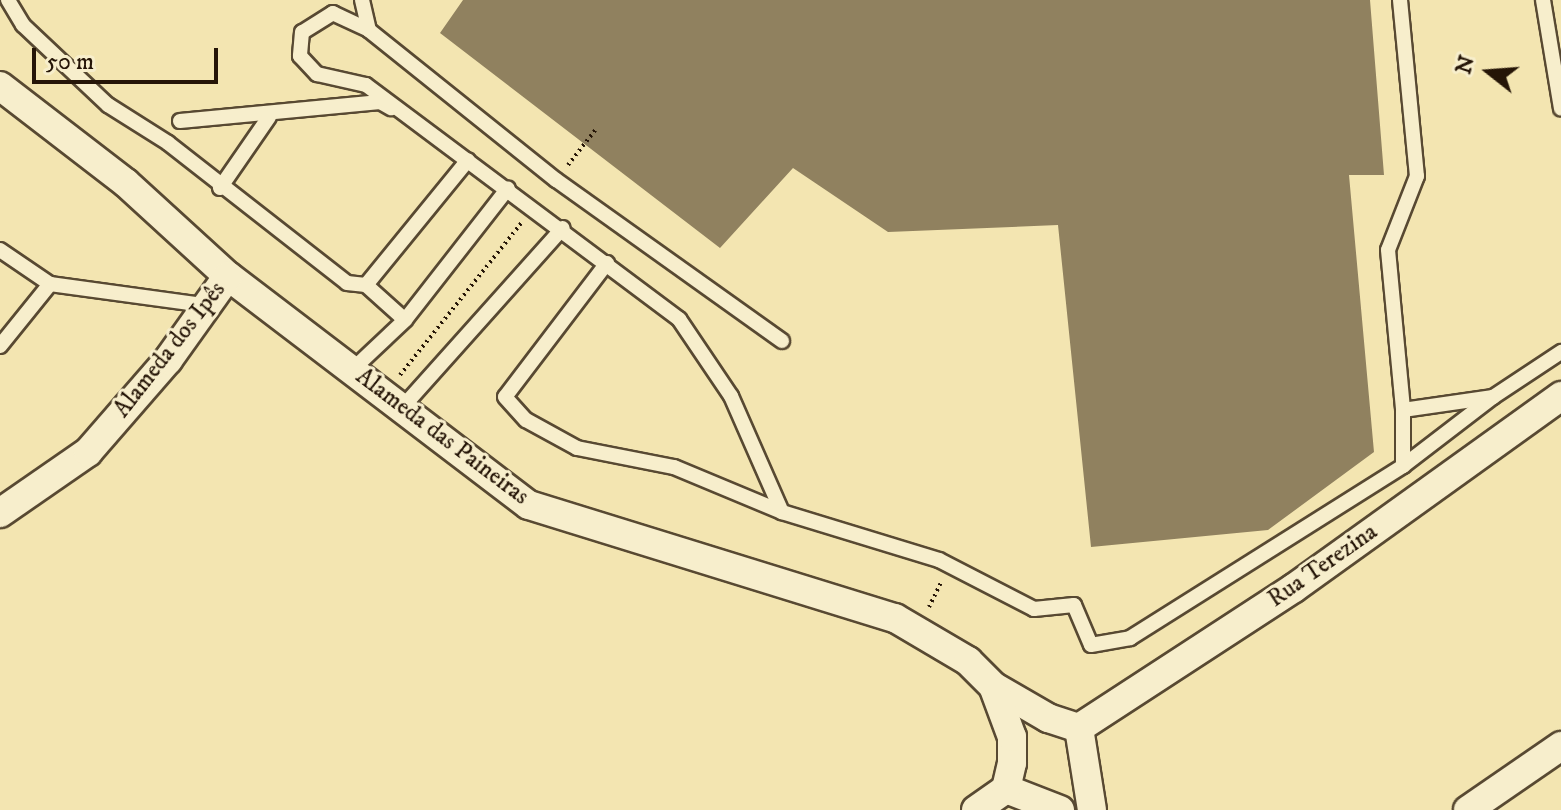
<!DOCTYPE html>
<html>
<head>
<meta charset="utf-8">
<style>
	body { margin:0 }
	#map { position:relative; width:1561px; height:810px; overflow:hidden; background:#f3e5b1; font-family:"IM FELL DW Pica",serif }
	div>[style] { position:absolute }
	.building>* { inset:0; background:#90815f }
	.path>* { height:4px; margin-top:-2px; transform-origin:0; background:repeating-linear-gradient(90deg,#251507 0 2px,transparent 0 6px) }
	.roads { filter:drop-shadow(2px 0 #584932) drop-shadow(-2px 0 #584932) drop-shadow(0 2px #584932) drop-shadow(0 -2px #584932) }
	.service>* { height:14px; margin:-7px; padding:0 7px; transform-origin:7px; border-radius:7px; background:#f7eecc }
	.minor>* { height:28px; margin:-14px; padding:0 14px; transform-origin:14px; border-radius:14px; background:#f7eecc }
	span { translate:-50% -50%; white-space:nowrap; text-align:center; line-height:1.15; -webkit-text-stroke:6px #f7eecc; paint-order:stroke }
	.street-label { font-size:24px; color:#251507 }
	.north { position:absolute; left:1449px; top:32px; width:80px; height:80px; -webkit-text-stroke:6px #f7eecc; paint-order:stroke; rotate:287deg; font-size:22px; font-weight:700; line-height:32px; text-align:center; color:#251507 }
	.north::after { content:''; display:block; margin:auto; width:28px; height:36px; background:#251507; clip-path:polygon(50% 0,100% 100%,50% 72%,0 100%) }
	.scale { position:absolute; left:32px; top:48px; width:186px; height:36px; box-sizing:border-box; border:4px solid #251507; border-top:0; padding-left:10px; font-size:24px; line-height:28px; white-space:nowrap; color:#251507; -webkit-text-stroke:6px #f7eecc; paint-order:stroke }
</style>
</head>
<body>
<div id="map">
	<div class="building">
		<div style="clip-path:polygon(463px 0,1370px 0,1384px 175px,1349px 175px,1374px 452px,1268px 530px,1091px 547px,1058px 225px,888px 232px,793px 168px,720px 248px,440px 33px)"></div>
	</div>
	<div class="path">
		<div style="left:568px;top:165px;width:46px;rotate:-52.1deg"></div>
		<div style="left:400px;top:375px;width:196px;rotate:-51.4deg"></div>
		<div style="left:929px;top:607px;width:28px;rotate:-64deg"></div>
	</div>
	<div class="roads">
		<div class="service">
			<div style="left:8px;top:0;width:29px;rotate:59deg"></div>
			<div style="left:23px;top:25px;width:117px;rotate:43.3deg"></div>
			<div style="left:108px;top:105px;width:71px;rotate:32.3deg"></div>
			<div style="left:168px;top:143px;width:227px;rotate:38deg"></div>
			<div style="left:347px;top:283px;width:19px;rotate:6deg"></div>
			<div style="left:366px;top:285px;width:52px;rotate:41.9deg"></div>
			<div style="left:362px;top:0;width:31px;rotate:77deg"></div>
			<div style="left:1400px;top:0;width:177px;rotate:84.5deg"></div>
			<div style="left:1417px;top:176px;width:79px;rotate:111.4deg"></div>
			<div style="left:1388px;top:250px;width:161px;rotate:84.6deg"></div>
			<div style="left:1403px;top:410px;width:91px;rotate:-8.2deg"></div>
			<div style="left:1493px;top:397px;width:82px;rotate:-33.5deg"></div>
			<div style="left:1543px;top:0;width:110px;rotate:80.6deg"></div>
			<div style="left:180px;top:121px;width:201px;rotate:-5.4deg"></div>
			<div style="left:380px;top:102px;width:13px;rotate:29deg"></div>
			<div style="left:220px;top:188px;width:86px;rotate:-55.4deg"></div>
			<div style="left:0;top:250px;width:60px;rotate:34.2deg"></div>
			<div style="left:50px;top:284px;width:154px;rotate:7.8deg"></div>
			<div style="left:607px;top:263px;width:168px;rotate:127.3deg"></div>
			<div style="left:505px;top:397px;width:31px;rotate:48deg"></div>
			<div style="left:526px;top:420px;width:58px;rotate:28.8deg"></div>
			<div style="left:577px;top:448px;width:99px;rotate:11.1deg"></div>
			<div style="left:674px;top:467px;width:117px;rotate:22.6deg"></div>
			<div style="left:782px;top:512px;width:164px;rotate:17deg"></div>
			<div style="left:939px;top:560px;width:107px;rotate:27.3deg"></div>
			<div style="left:1034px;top:609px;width:40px;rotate:-5.7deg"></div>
			<div style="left:1074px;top:605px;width:43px;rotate:67deg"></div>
			<div style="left:1091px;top:645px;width:40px;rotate:-10deg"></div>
			<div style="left:1130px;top:638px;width:323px;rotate:-32.2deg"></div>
			<div style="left:1403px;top:466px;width:113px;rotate:-37.5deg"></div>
			<div style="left:366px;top:285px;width:161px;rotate:-50.8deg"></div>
			<div style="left:782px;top:341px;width:277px;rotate:-144.5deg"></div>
			<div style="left:556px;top:180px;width:240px;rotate:-141.3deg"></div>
			<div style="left:369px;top:30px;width:40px;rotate:-155deg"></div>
			<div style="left:333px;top:13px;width:36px;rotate:148deg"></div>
			<div style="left:302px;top:32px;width:24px;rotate:95deg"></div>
			<div style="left:300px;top:56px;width:25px;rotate:47deg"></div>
			<div style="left:317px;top:74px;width:50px;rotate:12.7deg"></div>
			<div style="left:366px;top:85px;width:391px;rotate:36.8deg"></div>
			<div style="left:679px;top:319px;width:93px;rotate:56deg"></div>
			<div style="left:731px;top:396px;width:127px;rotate:66.3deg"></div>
			<div style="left:0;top:346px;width:80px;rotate:-51.1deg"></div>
			<div style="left:352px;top:370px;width:73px;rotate:-43.3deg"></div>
			<div style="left:405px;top:320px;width:167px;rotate:-52deg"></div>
			<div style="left:400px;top:410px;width:244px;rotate:-48.2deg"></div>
			<div style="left:1403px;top:466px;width:56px;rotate:-90deg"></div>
		</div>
		<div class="minor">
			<div style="left:0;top:86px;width:159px;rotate:37.6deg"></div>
			<div style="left:126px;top:183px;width:138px;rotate:42.4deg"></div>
			<div style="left:228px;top:276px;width:378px;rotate:37.3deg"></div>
			<div style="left:529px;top:505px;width:383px;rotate:17.2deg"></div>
			<div style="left:895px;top:618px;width:85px;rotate:30.5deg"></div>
			<div style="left:968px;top:661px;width:35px;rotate:45deg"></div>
			<div style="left:993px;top:686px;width:64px;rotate:30.2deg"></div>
			<div style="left:1048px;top:718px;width:33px;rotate:18deg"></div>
			<div style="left:0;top:513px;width:107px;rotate:-34.7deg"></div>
			<div style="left:88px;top:452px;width:122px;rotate:-49deg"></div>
			<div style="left:168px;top:360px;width:103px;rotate:-54.5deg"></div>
			<div style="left:1079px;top:728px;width:257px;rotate:-33.1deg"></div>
			<div style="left:1294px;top:588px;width:329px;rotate:-35.7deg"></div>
			<div style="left:1079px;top:728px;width:83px;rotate:81deg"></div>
			<div style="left:1006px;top:789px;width:58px;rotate:21.3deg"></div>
			<div style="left:976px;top:810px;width:37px;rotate:-35deg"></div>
			<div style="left:1006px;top:789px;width:27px;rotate:-77deg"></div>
			<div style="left:1012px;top:763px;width:26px;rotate:-90deg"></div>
			<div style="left:1012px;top:737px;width:54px;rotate:-110.4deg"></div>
			<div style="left:1468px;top:810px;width:113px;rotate:-34.5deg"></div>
		</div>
	</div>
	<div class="street-label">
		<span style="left:170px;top:350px;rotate:-52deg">Alameda dos Ipês</span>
		<span style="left:442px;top:437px;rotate:37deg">Alameda das Paineiras</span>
		<span style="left:1323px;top:566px;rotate:-35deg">Rua Terezina</span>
	</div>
	<div class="north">N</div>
	<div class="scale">50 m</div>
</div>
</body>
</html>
